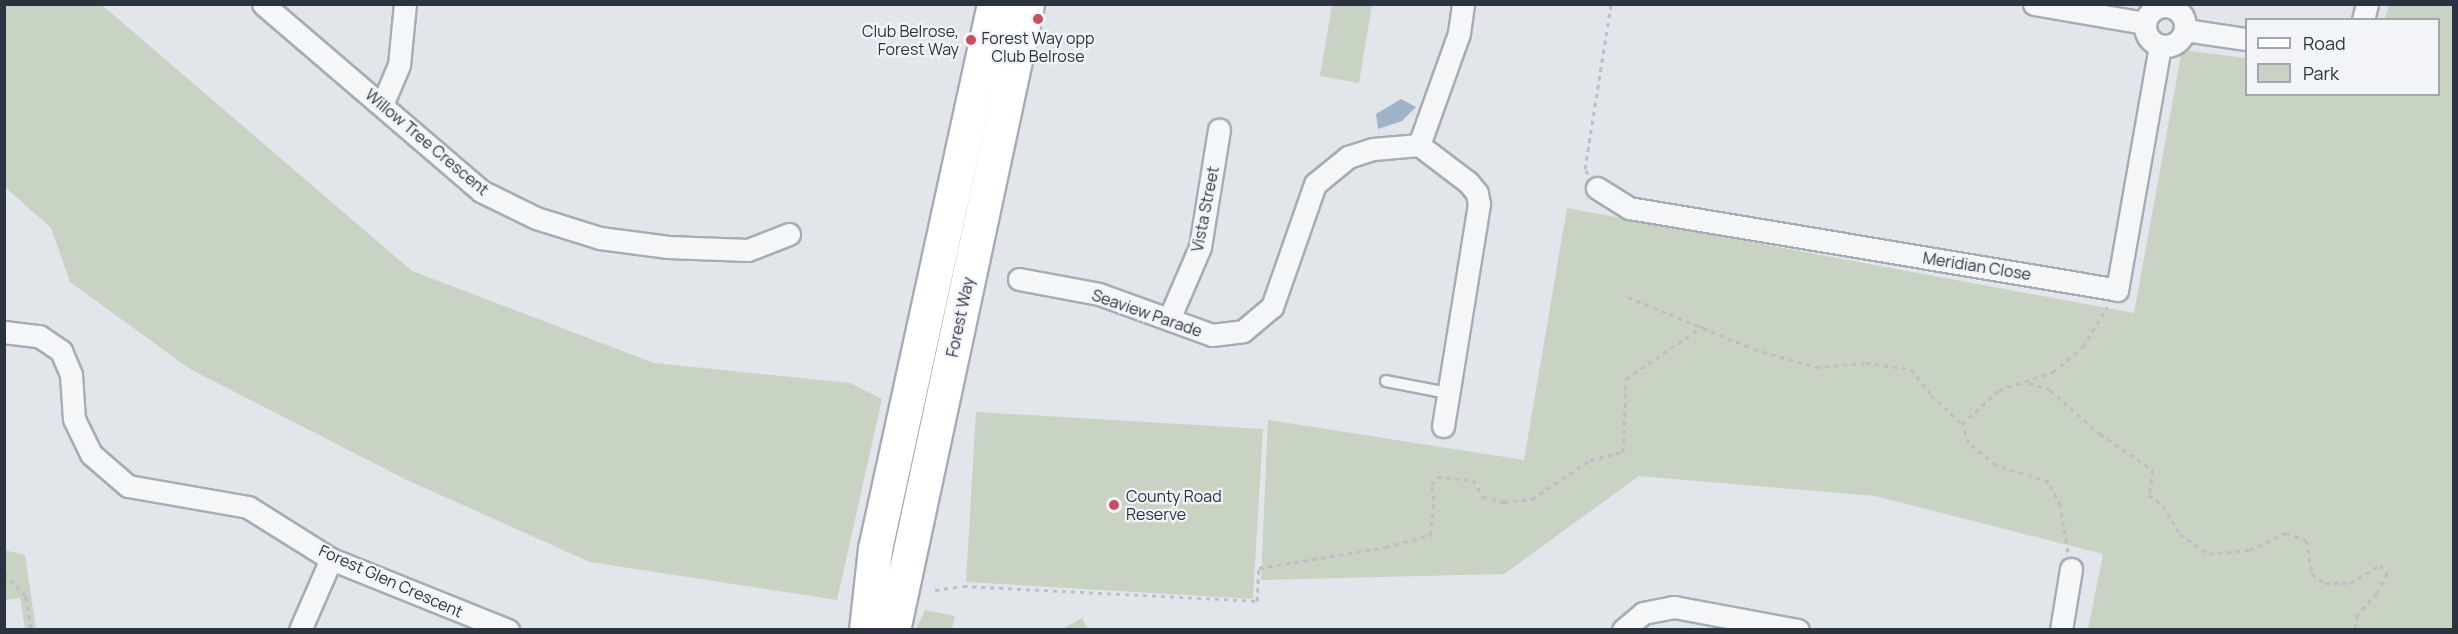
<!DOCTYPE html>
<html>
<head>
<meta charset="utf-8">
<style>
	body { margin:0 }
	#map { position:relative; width:2458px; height:634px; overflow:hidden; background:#e2e5ea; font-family:Manrope,sans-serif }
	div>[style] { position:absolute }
	.green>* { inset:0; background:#c8d3c4 }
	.water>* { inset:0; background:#9fb4c8 }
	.path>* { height:3px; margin-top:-1.5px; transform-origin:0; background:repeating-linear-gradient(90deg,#bcbfc5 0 4.5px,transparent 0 9px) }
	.roads { filter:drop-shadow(2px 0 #a7acb4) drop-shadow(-2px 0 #a7acb4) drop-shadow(0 2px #a7acb4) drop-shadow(0 -2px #a7acb4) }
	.lane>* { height:10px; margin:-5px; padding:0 5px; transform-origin:5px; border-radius:5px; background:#f5f6f8 }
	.street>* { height:21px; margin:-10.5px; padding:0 10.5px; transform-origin:10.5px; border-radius:10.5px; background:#f5f6f8 }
	.street>.ring { margin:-10.5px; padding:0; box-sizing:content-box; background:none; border:21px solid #f5f6f8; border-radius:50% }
	.primary>* { height:33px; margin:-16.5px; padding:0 16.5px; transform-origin:16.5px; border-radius:16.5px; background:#fff }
	.dots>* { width:16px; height:16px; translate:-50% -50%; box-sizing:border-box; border:3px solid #f2f4f7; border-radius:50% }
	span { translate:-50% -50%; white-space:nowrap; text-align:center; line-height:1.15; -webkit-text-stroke:4.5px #f2f4f7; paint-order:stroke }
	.poi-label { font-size:16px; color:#2b3341 }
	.right { translate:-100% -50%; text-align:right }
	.left { translate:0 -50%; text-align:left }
	.street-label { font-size:16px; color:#2b3341 }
	.frame { position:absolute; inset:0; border:6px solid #2b3341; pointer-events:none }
	.legend { position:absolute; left:2245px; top:18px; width:195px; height:78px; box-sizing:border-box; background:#f2f4f7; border:2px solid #a2a7ae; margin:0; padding:8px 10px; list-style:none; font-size:18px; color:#2b3341 }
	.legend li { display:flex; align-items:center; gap:12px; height:30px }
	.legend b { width:30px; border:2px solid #a2a7ae }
</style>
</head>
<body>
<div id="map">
	<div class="green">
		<div style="clip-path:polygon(5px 4px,102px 5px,412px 271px,654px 363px,850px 383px,882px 399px,837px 600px,590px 562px,407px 480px,190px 369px,70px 282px,51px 228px,5px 187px)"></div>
		<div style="clip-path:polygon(1332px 5px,1372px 5px,1359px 83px,1320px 76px)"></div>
		<div style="clip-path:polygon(2389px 5px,2453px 5px,2453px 629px,2088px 629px,2103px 554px,1875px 496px,1639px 476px,1504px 574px,1261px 580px,1268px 420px,1524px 460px,1567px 208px,2134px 313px,2182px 50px,2246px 58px,2246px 94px,2438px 94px,2438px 20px,2385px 19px)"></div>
		<div style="clip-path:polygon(976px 412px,1263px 429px,1253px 599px,966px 582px)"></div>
		<div style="clip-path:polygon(4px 550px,25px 555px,36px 629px,25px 629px,20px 598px,5px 600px)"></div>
		<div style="clip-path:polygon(925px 610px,955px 616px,952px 629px,916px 629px)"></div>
		<div style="clip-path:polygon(1082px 618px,1088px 629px,1062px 629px)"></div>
	</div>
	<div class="water">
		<div style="clip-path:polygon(1401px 99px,1416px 107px,1402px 121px,1378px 129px,1376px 114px)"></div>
	</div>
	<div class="path">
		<div style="left:1588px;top:174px;width:6px;rotate:-121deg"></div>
		<div style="left:1585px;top:169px;width:167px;rotate:-81deg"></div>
		<div style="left:1628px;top:297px;width:136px;rotate:22.4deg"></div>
		<div style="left:1754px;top:349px;width:65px;rotate:16.2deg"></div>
		<div style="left:1816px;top:367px;width:50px;rotate:-4.6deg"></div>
		<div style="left:1866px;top:363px;width:45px;rotate:7.6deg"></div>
		<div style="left:1911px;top:369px;width:33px;rotate:52deg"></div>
		<div style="left:1931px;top:395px;width:42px;rotate:43.1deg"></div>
		<div style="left:2029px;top:383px;width:22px;rotate:18deg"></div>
		<div style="left:2050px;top:390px;width:67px;rotate:41.3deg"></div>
		<div style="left:2100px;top:434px;width:64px;rotate:34.2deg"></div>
		<div style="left:2153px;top:470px;width:25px;rotate:99deg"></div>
		<div style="left:2149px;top:495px;width:17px;rotate:36deg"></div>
		<div style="left:2163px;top:505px;width:34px;rotate:60deg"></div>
		<div style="left:2180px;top:534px;width:35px;rotate:35deg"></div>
		<div style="left:2209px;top:554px;width:40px;rotate:-5.7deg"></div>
		<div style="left:2249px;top:550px;width:41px;rotate:-24.7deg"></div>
		<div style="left:2286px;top:533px;width:21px;rotate:19deg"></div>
		<div style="left:2306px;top:540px;width:35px;rotate:80deg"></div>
		<div style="left:2312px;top:574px;width:16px;rotate:35deg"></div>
		<div style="left:2325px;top:583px;width:25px"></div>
		<div style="left:2350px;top:583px;width:35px;rotate:-31deg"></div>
		<div style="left:2380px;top:565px;width:11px;rotate:49deg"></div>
		<div style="left:2387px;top:573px;width:22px;rotate:117deg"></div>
		<div style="left:2377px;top:593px;width:30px;rotate:132deg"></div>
		<div style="left:2357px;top:615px;width:15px;rotate:98deg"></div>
		<div style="left:2068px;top:552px;width:48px;rotate:-99.7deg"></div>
		<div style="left:2060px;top:505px;width:25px;rotate:-116deg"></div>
		<div style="left:2049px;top:482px;width:56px;rotate:-162.2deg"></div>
		<div style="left:1996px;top:465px;width:35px;rotate:-141deg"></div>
		<div style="left:1969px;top:443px;width:20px;rotate:-110deg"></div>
		<div style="left:1962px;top:424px;width:50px;rotate:-42.6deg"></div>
		<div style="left:1999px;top:390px;width:57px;rotate:-18.4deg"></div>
		<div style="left:2053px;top:372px;width:39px;rotate:-40deg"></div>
		<div style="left:2083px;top:347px;width:47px;rotate:-59deg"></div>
		<div style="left:4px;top:573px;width:33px;rotate:47deg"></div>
		<div style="left:26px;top:597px;width:33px;rotate:81deg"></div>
		<div style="left:935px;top:590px;width:28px;rotate:-8deg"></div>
		<div style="left:963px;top:586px;width:294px;rotate:2.9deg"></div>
		<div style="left:1257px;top:601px;width:33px;rotate:-87deg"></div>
		<div style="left:1259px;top:568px;width:129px;rotate:-9.4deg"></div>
		<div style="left:1386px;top:547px;width:46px;rotate:-15.3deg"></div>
		<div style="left:1430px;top:535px;width:35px;rotate:-83deg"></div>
		<div style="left:1434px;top:500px;width:15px;rotate:-98deg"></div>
		<div style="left:1432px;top:485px;width:9px;rotate:-58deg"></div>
		<div style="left:1437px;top:477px;width:36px;rotate:5deg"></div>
		<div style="left:1473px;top:480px;width:20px;rotate:60deg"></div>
		<div style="left:1483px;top:497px;width:22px;rotate:13deg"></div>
		<div style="left:1504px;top:502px;width:28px;rotate:-6deg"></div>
		<div style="left:1532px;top:499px;width:70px;rotate:-33.9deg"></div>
		<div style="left:1590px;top:460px;width:34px;rotate:-14deg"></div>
		<div style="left:1623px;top:452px;width:73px;rotate:-87.6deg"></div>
		<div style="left:1626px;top:379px;width:93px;rotate:-34.5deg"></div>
	</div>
	<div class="roads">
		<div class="lane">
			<div style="left:1386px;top:381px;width:63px;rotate:11deg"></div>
		</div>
		<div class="street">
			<div style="left:263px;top:4px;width:287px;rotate:40.6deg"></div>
			<div style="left:481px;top:191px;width:61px;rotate:26.1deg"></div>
			<div style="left:536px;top:218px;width:67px;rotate:17.4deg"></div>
			<div style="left:600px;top:238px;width:69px;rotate:7.5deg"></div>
			<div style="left:668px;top:247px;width:80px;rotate:2.1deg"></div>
			<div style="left:748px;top:250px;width:44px;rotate:-21.3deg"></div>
			<div style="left:2034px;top:4px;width:113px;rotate:9.7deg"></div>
			<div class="ring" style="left:2145px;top:6px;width:19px;height:19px"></div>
			<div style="left:2363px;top:20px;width:16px;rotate:-76deg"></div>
			<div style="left:2185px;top:30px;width:62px;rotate:8.4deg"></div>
			<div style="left:382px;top:105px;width:43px;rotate:-67deg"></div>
			<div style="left:399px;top:65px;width:61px;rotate:-84.4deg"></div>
			<div style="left:1419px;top:145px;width:119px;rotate:-70.3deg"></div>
			<div style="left:1459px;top:33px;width:29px;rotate:-82deg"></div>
			<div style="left:1597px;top:188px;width:38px;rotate:32deg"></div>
			<div style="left:1629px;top:208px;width:495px;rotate:9.5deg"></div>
			<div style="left:2117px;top:290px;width:248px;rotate:-80deg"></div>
			<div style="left:1019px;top:279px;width:81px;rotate:10.6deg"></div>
			<div style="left:1099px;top:294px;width:120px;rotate:19.9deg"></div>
			<div style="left:1212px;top:335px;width:31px;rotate:-7deg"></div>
			<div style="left:1243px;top:331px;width:38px;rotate:-40deg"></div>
			<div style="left:1272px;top:307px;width:130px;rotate:-70.7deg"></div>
			<div style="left:1315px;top:184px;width:43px;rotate:-39.3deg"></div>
			<div style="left:1348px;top:157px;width:26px;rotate:-18deg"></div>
			<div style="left:1373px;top:149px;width:46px;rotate:-5deg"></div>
			<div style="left:1419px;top:145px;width:61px;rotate:37.1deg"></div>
			<div style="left:1468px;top:182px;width:14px;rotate:51deg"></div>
			<div style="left:1477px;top:193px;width:11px;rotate:80deg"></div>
			<div style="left:1479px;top:204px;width:225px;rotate:99.2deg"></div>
			<div style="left:1169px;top:319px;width:78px;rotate:-66.7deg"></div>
			<div style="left:1200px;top:247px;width:119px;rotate:-80.8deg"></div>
			<div style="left:4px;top:332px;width:35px;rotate:7deg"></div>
			<div style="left:39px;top:336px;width:27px;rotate:34deg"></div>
			<div style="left:61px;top:351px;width:26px;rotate:67deg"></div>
			<div style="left:71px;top:375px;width:44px;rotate:86.1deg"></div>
			<div style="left:74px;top:419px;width:39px;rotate:64deg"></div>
			<div style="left:91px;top:454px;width:49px;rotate:40.9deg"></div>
			<div style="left:128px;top:486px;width:122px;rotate:9.9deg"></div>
			<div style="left:248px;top:507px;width:98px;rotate:32.1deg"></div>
			<div style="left:331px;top:559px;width:191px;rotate:21.9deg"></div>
			<div style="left:300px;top:630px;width:77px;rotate:-66.4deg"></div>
			<div style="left:1623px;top:630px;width:26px;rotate:-40deg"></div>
			<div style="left:1643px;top:613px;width:32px;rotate:-11deg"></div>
			<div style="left:1674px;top:607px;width:126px;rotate:10.5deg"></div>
			<div style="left:2061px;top:630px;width:62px;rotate:-80.7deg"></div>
		</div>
		<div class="primary">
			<div style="left:866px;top:630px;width:81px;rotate:-83.7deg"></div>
			<div style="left:875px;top:549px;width:558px;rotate:-77.68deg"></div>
			<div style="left:893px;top:630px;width:640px;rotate:-77.92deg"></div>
		</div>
	</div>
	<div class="dots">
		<div style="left:1038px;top:19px;background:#c84e63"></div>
		<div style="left:971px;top:40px;background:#c84e63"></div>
		<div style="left:1114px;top:505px;background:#c84e63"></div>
	</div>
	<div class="poi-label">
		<span class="right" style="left:959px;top:40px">Club Belrose,<br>Forest Way</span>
		<span style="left:1038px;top:47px">Forest Way opp<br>Club Belrose</span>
		<span class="left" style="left:1126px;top:505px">County Road<br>Reserve</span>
	</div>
	<div class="street-label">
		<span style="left:427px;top:142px;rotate:40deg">Willow Tree Crescent</span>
		<span style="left:1205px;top:209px;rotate:-79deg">Vista Street</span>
		<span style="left:1977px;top:266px;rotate:9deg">Meridian Close</span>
		<span style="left:1147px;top:313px;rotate:19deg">Seaview Parade</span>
		<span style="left:960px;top:317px;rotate:-78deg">Forest Way</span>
		<span style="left:391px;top:581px;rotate:24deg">Forest Glen Crescent</span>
	</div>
	<div class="frame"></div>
	<ul class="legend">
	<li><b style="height:8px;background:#fff"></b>Road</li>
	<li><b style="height:16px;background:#c8d3c4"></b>Park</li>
	</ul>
</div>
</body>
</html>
